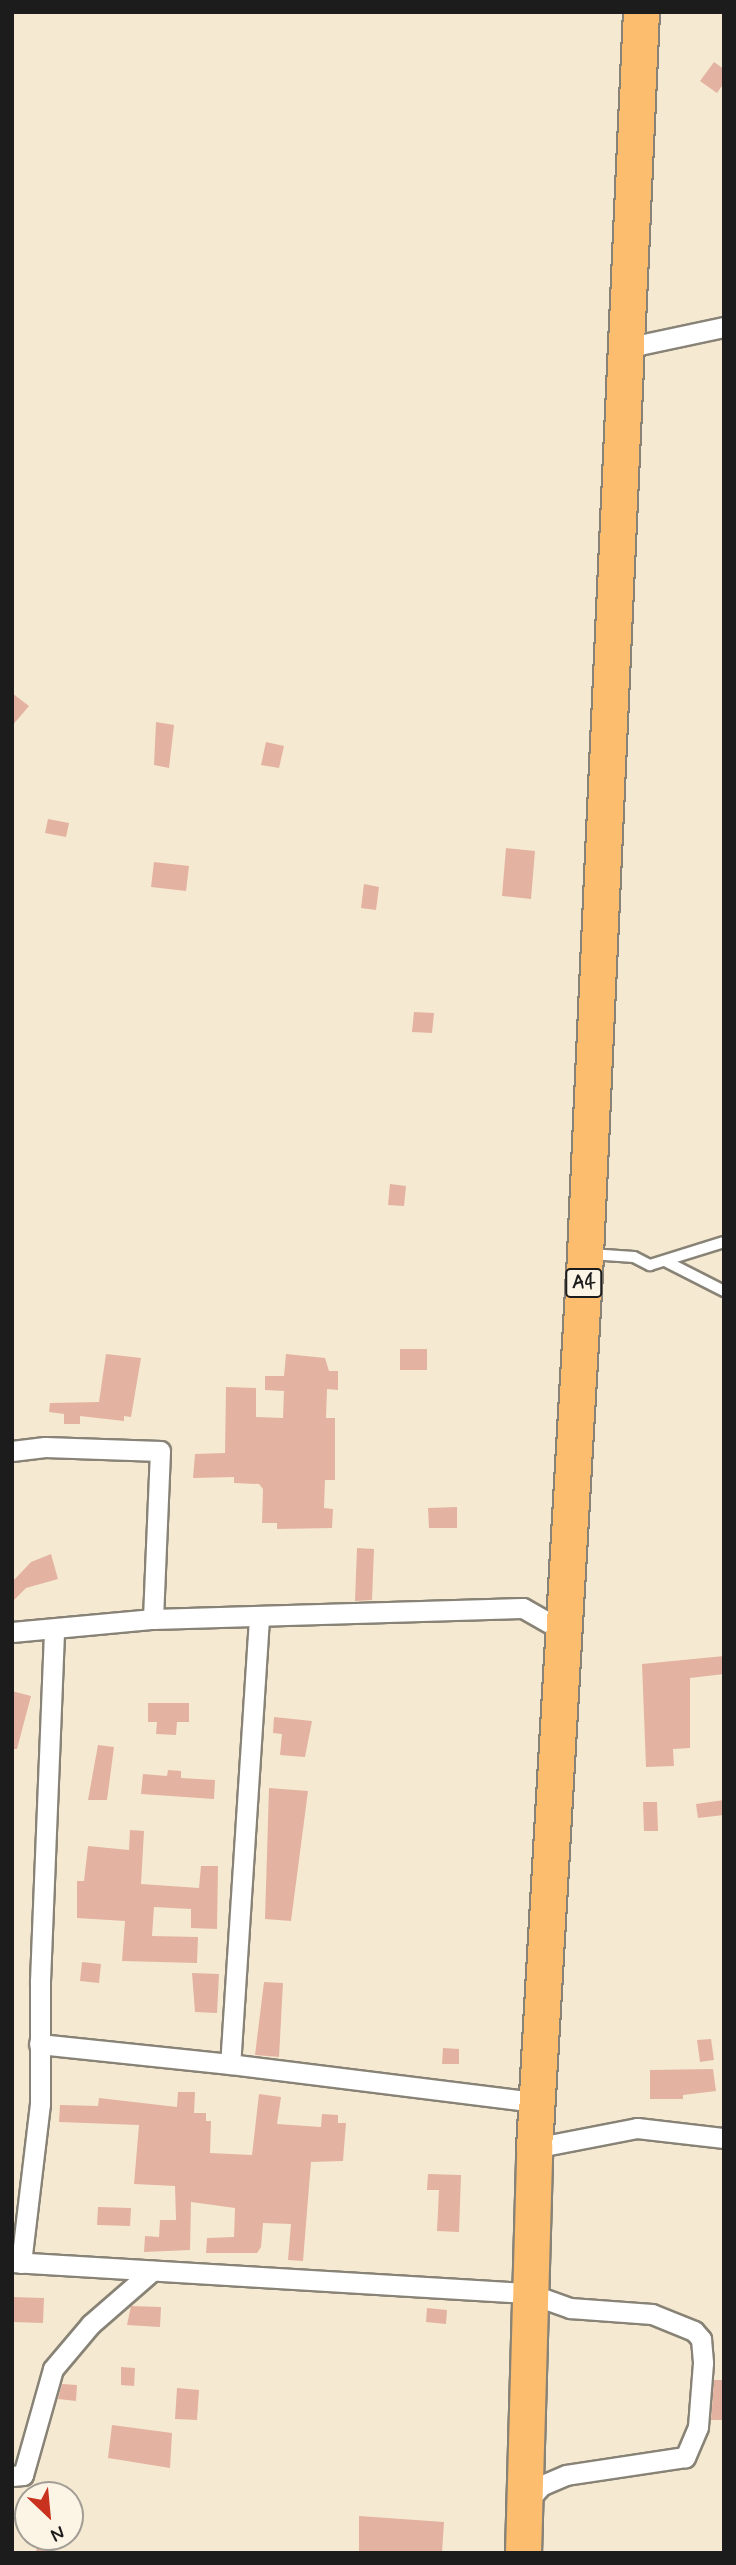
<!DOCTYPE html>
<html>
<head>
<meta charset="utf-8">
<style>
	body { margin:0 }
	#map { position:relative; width:736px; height:2565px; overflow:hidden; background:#f5ead1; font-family:Mynerve,sans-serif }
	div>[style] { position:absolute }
	.building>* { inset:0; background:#e4b2a1 }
	.roads { filter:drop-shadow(2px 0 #888376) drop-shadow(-2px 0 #888376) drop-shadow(0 2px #888376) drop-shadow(0 -2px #888376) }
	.lane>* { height:10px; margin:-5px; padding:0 5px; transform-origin:5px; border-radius:5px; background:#fff }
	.street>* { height:19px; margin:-9.5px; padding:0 9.5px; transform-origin:9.5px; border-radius:9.5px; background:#fff }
	.highway>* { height:35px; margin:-17.5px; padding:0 17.5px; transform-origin:17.5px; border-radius:17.5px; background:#fcbd6f }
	span { translate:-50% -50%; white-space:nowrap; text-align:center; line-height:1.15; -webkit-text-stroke:7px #fcf5e5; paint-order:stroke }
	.shield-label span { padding:2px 5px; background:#fcf5e5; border:2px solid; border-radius:5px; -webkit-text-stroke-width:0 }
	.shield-label { font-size:19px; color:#1c1c1c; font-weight:700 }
	.frame { position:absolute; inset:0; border:14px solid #1c1c1c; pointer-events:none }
	.north { position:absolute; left:14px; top:2481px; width:70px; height:70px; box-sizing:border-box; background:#fcf5e5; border:2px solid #a29e95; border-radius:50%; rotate:154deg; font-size:19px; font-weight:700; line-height:28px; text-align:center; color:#1c1c1c }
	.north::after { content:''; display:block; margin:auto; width:24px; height:32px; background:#c8321e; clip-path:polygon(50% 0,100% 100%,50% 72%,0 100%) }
</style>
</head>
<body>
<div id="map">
	<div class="building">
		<div style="clip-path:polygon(714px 62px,724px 69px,724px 83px,717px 93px,700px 81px)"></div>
		<div style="clip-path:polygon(12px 693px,29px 706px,12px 726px)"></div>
		<div style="clip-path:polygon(156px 722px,174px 725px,169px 768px,154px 765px)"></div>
		<div style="clip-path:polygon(266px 742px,284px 746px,279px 768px,261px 765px)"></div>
		<div style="clip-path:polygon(48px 819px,69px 823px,66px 837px,45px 833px)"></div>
		<div style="clip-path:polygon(506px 848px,535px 851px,531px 899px,502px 896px)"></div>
		<div style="clip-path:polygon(154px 862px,189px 866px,186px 891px,151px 887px)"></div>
		<div style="clip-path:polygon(364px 884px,379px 887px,376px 910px,361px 908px)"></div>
		<div style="clip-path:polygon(414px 1012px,434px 1013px,432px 1033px,412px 1032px)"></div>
		<div style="clip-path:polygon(390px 1184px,406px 1186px,404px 1206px,388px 1205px)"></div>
		<div style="clip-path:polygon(400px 1349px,427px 1349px,427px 1370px,400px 1370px)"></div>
		<div style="clip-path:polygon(106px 1354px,141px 1358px,131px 1417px,124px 1416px,124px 1421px,80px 1416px,80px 1424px,64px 1424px,64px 1414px,49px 1412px,50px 1403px,99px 1402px)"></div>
		<div style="clip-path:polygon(286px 1354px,325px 1358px,329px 1371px,338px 1371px,338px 1390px,327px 1389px,326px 1418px,335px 1418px,335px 1480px,325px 1480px,324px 1508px,333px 1509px,332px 1528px,277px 1529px,277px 1523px,262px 1523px,263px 1489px,259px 1484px,234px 1483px,234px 1477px,193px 1478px,195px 1454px,225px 1453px,226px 1387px,256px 1388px,256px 1417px,283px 1418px,284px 1391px,265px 1390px,265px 1376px,284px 1376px)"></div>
		<div style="clip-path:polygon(457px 1507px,457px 1528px,429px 1528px,428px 1508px)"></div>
		<div style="clip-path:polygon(357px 1548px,374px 1549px,372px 1600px,355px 1601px)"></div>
		<div style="clip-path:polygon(51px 1554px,58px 1579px,26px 1588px,12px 1602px,12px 1582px,31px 1562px)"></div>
		<div style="clip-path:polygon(724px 1656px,724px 1674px,690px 1678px,690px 1748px,673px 1749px,674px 1766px,646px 1767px,642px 1664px)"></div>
		<div style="clip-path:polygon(12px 1691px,31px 1696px,17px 1749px,12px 1749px)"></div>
		<div style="clip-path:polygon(148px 1703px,189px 1703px,189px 1722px,177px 1722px,176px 1735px,156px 1734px,157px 1722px,148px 1722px)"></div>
		<div style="clip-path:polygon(274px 1717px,312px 1721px,305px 1757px,280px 1755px,282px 1734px,273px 1733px)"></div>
		<div style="clip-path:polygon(98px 1745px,114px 1747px,107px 1800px,88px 1800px)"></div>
		<div style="clip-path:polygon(168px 1770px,181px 1771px,181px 1778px,215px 1780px,214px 1799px,141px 1794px,143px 1774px,167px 1776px)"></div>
		<div style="clip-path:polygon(269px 1788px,308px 1791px,291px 1921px,265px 1919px)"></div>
		<div style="clip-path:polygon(724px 1800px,724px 1815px,698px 1818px,696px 1804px)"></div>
		<div style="clip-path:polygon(643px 1802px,657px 1802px,658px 1831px,644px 1831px)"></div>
		<div style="clip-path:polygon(130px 1830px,144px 1831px,141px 1884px,199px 1888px,201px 1866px,218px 1866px,217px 1929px,191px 1928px,191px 1909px,154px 1907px,152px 1936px,198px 1937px,197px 1963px,122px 1961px,125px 1921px,77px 1918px,77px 1881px,84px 1881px,88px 1846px,129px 1850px)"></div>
		<div style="clip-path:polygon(82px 1962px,101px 1964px,99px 1983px,80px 1981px)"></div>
		<div style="clip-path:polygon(192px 1973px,219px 1974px,217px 2013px,195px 2012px)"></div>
		<div style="clip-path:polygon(264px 1982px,283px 1983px,279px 2057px,255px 2055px)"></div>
		<div style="clip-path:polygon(711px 2039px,714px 2060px,700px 2062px,697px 2040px)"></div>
		<div style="clip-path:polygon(443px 2048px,459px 2049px,459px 2064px,442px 2064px)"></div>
		<div style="clip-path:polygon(713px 2069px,716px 2091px,683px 2095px,683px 2099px,650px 2099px,650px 2070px)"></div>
		<div style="clip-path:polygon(178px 2092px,195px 2092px,194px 2113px,206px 2113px,206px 2121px,211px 2121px,210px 2153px,252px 2155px,259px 2094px,281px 2097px,277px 2124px,321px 2127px,322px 2114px,338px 2115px,338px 2123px,346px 2123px,343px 2161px,311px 2162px,303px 2261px,288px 2260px,291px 2224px,263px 2223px,261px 2247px,257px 2253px,206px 2253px,207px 2238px,234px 2237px,235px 2208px,191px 2202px,190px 2250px,144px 2252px,145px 2236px,159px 2237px,160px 2220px,176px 2220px,175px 2186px,134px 2184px,139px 2125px,59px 2122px,60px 2105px,98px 2106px,99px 2098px,177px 2107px)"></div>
		<div style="clip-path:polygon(428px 2174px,461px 2175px,459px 2232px,437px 2231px,439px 2190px,427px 2190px)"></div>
		<div style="clip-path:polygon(98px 2207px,131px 2208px,130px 2226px,97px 2225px)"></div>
		<div style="clip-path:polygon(12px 2297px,44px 2298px,43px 2323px,12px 2322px)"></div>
		<div style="clip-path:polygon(131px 2306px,161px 2307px,160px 2327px,127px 2325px)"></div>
		<div style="clip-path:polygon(427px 2308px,447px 2310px,446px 2324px,426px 2322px)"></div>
		<div style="clip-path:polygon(121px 2367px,135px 2368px,134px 2386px,121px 2385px)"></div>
		<div style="clip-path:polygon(714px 2380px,724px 2380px,724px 2420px,711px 2420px)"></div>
		<div style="clip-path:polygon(62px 2384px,77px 2385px,76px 2401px,58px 2399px)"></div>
		<div style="clip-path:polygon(177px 2388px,199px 2390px,197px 2420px,175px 2419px)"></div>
		<div style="clip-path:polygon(112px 2425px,172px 2433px,170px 2468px,108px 2458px)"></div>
		<div style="clip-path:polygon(359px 2516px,444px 2522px,442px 2553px,359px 2553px)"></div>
		<div style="clip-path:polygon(38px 2537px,55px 2537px,53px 2553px,36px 2553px)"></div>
	</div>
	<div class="roads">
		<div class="lane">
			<div style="left:590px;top:1254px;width:44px;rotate:3.9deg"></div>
			<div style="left:634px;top:1257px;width:18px;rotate:27deg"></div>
			<div style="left:650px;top:1265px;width:77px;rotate:-17.3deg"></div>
			<div style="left:667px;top:1262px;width:64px;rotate:27deg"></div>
		</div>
		<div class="street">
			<div style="left:625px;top:348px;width:101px;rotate:-12deg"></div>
			<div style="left:12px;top:1451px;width:33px;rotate:-7deg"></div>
			<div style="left:45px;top:1447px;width:115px;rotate:2deg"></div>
			<div style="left:160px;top:1451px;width:168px;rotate:92.4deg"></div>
			<div style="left:259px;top:1618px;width:447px;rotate:93.7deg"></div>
			<div style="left:230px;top:2064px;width:309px;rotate:7.1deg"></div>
			<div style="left:12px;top:1632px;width:142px;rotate:-5.3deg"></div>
			<div style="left:153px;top:1619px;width:370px;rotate:-1.7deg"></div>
			<div style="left:523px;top:1608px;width:48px;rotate:29.7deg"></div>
			<div style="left:39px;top:2044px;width:192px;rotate:6deg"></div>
			<div style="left:534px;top:2148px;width:105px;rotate:-11deg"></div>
			<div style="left:637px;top:2128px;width:88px;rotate:6.6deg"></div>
			<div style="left:12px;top:2262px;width:517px;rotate:3.44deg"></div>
			<div style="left:528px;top:2293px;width:45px;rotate:19.7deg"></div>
			<div style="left:570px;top:2308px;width:82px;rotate:4.2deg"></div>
			<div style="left:652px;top:2314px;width:45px;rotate:22deg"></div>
			<div style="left:694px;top:2331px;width:11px;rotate:49deg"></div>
			<div style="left:701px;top:2339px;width:24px;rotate:85deg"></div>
			<div style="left:703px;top:2363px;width:64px;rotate:94.5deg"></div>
			<div style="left:698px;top:2427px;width:33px;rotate:113deg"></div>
			<div style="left:685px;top:2457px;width:120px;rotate:171.4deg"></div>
			<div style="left:566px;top:2475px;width:26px;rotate:157deg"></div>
			<div style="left:542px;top:2485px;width:24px;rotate:132deg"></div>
			<div style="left:21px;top:2263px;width:160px;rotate:-83.2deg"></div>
			<div style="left:40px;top:2104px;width:123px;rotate:-90deg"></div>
			<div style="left:40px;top:1981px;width:352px;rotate:-87.7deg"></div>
			<div style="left:12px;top:2476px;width:11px;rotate:-5deg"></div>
			<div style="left:23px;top:2475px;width:110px;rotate:-74.2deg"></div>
			<div style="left:53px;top:2369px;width:59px;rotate:-49.8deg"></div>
			<div style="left:91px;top:2324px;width:81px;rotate:-41deg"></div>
		</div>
		<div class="highway">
			<div style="left:523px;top:2553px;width:405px;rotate:-88.4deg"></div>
			<div style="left:534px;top:2148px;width:895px;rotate:-86.73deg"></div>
			<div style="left:585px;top:1254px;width:1243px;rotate:-87.42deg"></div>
		</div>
	</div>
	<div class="shield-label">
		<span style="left:584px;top:1283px">A4</span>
	</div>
	<div class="frame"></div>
	<div class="north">N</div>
</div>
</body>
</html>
